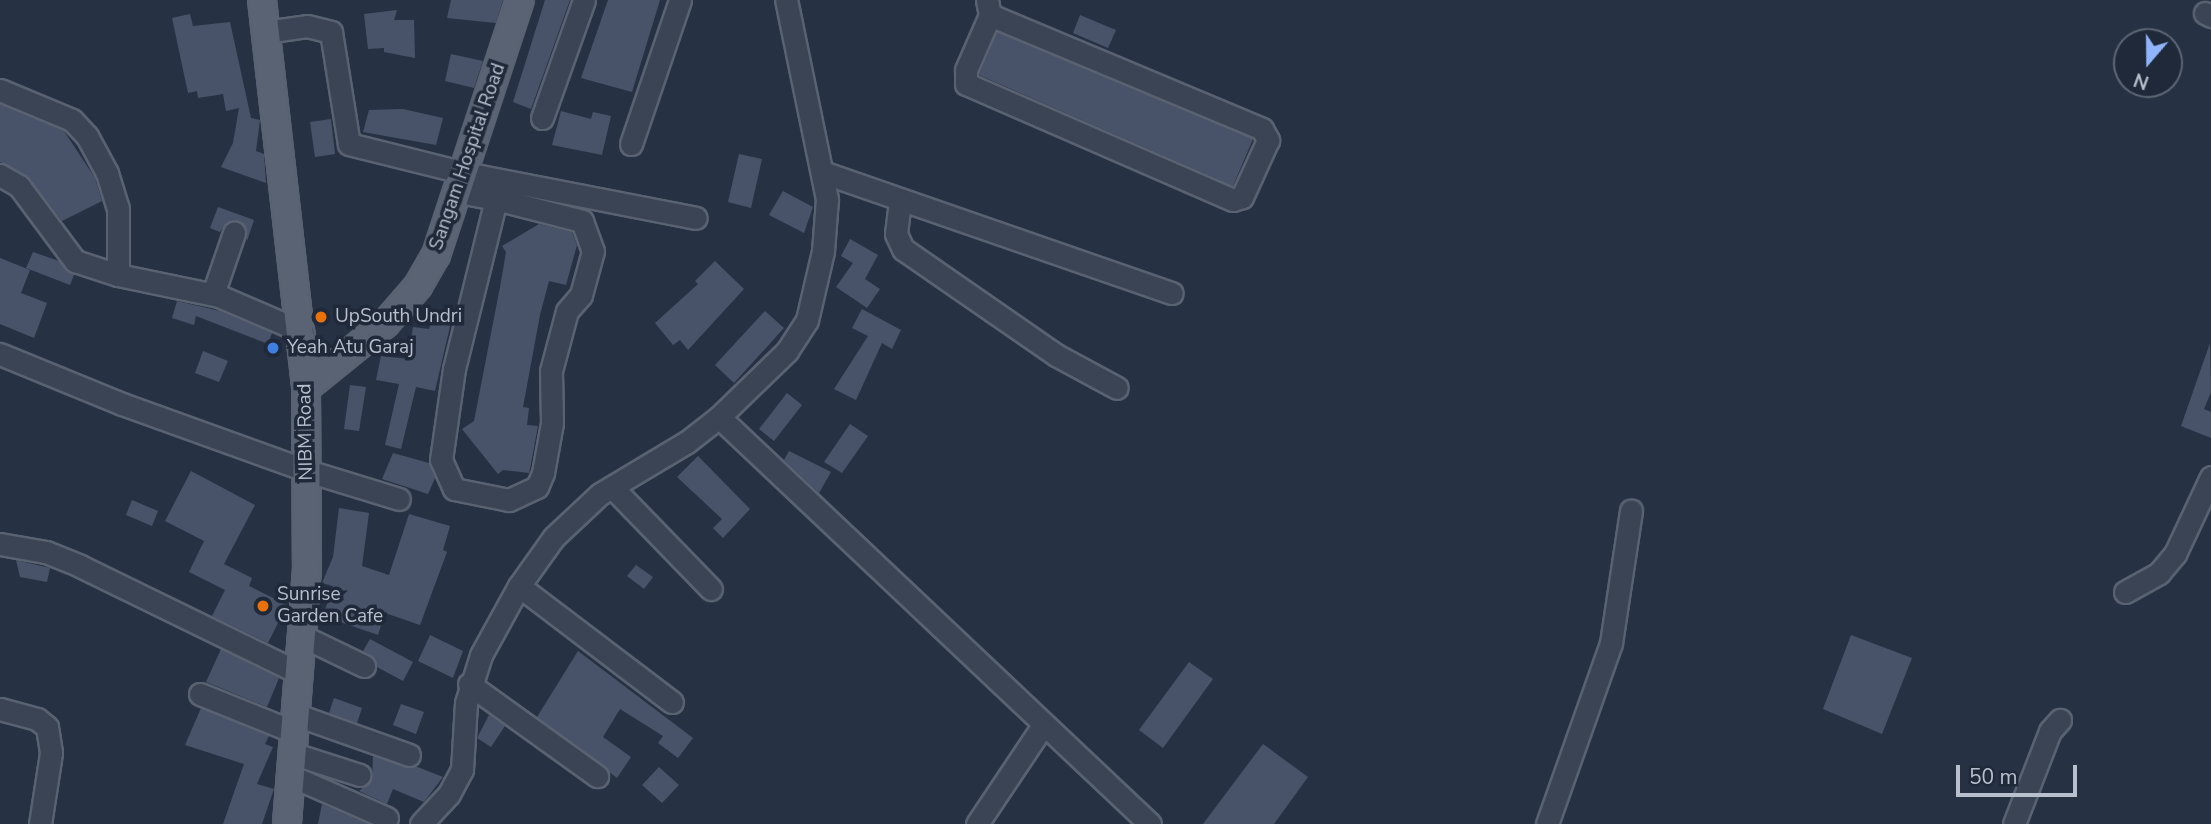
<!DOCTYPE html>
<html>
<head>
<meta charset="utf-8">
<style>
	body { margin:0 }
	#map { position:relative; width:2211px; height:824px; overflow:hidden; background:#263244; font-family:"Nunito Sans",sans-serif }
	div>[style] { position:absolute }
	.building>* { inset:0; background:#485369 }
	.roads { filter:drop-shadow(2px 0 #596271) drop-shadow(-2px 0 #596271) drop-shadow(0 2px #596271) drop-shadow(0 -2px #596271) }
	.minor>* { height:21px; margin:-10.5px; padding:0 10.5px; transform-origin:10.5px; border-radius:10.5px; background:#3b4454 }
	.major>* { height:26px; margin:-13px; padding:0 13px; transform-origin:13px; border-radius:13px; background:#596374 }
	.dots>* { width:19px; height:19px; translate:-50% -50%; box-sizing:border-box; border:4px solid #1f2939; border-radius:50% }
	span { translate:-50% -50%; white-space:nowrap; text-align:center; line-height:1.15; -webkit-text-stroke:7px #1f2939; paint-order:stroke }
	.street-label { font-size:19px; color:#b8bfcd }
	.poi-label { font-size:19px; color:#b8bfcd }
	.left { translate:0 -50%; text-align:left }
	.north { position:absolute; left:2113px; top:28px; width:70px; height:70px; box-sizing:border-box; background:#1f2939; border:2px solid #5c6574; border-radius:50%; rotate:200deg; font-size:19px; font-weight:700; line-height:28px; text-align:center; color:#b8bfcd }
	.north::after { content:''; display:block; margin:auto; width:24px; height:32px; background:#8fb4fc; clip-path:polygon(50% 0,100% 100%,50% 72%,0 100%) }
	.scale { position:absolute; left:1956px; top:765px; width:121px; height:32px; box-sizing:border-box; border:4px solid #b8bfcd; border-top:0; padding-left:9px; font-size:21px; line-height:24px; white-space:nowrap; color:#b8bfcd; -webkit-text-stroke:5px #1f2939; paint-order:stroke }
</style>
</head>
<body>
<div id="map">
	<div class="building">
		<div style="clip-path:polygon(451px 0,503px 0,496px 23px,447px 18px)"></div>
		<div style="clip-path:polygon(545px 0,570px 0,531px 109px,513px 102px)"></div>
		<div style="clip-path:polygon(608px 0,660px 0,632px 92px,581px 78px)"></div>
		<div style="clip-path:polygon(397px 10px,394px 20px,414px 20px,415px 58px,384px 52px,384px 48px,368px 49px,364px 14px)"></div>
		<div style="clip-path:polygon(190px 14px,193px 26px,230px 22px,251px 118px,260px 120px,256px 151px,264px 154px,266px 183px,221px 167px,233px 143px,239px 108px,226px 111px,223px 94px,198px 98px,197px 91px,188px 93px,172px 18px)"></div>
		<div style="clip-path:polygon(1080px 15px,1116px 30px,1108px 48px,1073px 33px)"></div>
		<div style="clip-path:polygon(997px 32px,1253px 139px,1233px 186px,979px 75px)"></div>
		<div style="clip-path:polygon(451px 54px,483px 61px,474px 88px,445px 81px)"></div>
		<div style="clip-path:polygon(0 104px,64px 131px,95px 178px,102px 201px,62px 221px,29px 178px,0 162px)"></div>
		<div style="clip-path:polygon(403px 109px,443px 118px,436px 145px,363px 132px,369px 110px)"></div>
		<div style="clip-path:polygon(561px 111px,591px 119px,593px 112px,611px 116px,602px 155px,552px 145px)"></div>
		<div style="clip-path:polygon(331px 119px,335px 154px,315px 157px,310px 122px)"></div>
		<div style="clip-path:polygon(739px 154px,762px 159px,751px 208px,728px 202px)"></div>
		<div style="clip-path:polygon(783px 191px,813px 207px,804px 233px,769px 215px)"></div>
		<div style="clip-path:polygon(218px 207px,254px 220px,247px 241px,247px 230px,239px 221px,226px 223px,220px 232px,210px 228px)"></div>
		<div style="clip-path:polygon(539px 224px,572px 232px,577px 245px,566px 285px,549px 281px,540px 315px,523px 407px,529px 408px,527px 425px,538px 426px,530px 469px,529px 473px,503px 470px,498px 474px,462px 429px,474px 421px,500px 287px,506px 252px,502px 246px)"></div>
		<div style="clip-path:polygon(850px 239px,878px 255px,865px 279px,880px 289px,867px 308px,836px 287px,853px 263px,841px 256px)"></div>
		<div style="clip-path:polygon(33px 252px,59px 261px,74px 275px,70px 285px,26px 268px)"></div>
		<div style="clip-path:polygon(0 258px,30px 270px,21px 293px,47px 303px,34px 338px,0 324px)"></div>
		<div style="clip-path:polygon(715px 261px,744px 289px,688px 350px,680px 340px,673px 345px,655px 323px,698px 284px,695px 281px)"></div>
		<div style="clip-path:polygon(177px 301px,220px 311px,272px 333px,268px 344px,196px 316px,194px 325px,172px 318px)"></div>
		<div style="clip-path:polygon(862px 309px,901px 330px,892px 349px,882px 343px,856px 400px,834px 389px,868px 336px,852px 328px)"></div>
		<div style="clip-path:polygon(765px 311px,784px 328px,734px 383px,715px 365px)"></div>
		<div style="clip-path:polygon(432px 318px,451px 322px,435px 391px,416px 387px,401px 449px,385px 445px,399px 384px,376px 380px,381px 356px,408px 359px,413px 327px,429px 329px)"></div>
		<div style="clip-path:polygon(2210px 343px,2211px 392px,2204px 409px,2211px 412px,2211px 438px,2181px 426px)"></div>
		<div style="clip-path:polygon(203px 351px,228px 361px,219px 382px,195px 373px)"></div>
		<div style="clip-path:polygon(350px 385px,366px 387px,359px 431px,344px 429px)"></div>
		<div style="clip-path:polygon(787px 393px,802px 405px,774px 441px,759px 429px)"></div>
		<div style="clip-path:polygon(850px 424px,868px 436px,842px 473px,824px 462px)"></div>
		<div style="clip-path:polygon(789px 451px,831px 472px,819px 493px,784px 460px)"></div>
		<div style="clip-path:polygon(393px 453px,429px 463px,435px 478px,428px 494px,382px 479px)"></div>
		<div style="clip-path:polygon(698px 456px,750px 509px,723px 538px,713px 528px,722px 519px,677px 477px)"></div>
		<div style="clip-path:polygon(191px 471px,255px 505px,224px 564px,252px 578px,249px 586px,287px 605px,268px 643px,212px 616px,225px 590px,189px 572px,204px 541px,165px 521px)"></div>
		<div style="clip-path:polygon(132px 500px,158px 511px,152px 526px,126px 515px)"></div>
		<div style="clip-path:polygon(339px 508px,369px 513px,362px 566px,389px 575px,409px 514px,450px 526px,443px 550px,447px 552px,420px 625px,385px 613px,378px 635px,323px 616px,333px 586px,322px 583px,333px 557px)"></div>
		<div style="clip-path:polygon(16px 560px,50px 568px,47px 582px,20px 577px)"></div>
		<div style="clip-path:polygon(636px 565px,653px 577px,644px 589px,627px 576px)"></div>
		<div style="clip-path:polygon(430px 635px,463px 651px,453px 678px,418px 661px)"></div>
		<div style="clip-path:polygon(1851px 635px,1912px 658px,1882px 734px,1823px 709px)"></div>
		<div style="clip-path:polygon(370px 639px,413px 662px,403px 681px,377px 667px,374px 658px,363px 651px)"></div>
		<div style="clip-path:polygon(221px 649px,279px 678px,267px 707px,206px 682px)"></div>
		<div style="clip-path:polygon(578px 651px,693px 738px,678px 758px,658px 743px,663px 736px,620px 709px,603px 737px,631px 757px,617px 778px,537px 717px)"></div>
		<div style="clip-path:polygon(1189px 662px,1213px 679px,1163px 748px,1139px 730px)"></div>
		<div style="clip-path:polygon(334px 698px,362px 708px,357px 723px,329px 713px)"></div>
		<div style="clip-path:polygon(401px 704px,424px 712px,416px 734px,393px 725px)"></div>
		<div style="clip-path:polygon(201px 708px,269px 736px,265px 744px,273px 747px,257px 784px,274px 789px,262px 824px,223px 824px,244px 764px,185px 745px)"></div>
		<div style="clip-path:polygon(489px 715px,505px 726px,491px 747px,477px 738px)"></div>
		<div style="clip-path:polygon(1263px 744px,1308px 777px,1274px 824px,1203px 824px)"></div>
		<div style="clip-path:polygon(373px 756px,405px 767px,415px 766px,443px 777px,424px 802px,393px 789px,387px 804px,359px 791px,372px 780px)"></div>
		<div style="clip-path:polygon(659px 767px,679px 785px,662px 803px,642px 785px)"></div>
		<div style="clip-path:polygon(322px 804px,368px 824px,318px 824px)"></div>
	</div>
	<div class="roads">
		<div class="minor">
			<div style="left:987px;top:0;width:15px;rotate:79deg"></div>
			<div style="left:990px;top:15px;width:295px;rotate:22.7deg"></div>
			<div style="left:1262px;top:129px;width:13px;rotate:61deg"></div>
			<div style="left:1268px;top:140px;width:63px;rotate:114.5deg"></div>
			<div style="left:1242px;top:197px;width:9px;rotate:162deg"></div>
			<div style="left:1233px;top:200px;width:291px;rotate:-156.5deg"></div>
			<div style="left:966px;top:84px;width:14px;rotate:-90deg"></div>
			<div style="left:966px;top:70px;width:60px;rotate:-66.4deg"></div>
			<div style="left:2205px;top:13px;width:7px;rotate:27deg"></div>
			<div style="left:265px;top:32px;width:42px;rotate:-8.1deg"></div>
			<div style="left:307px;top:26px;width:25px;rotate:14deg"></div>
			<div style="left:331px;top:32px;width:113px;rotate:80.9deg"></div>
			<div style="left:349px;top:144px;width:120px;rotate:14deg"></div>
			<div style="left:465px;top:173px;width:235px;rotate:11deg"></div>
			<div style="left:0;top:90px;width:78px;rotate:22.6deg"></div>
			<div style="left:72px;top:120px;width:22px;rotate:47deg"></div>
			<div style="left:87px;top:136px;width:42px;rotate:61.6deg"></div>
			<div style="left:107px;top:173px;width:37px;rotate:73deg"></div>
			<div style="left:118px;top:208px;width:67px;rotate:90deg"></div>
			<div style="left:118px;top:275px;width:103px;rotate:11.7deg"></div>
			<div style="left:219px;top:296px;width:91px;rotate:23.2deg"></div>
			<div style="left:542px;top:118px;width:125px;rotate:-70.4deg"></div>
			<div style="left:631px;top:144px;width:152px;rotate:-71.2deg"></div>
			<div style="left:822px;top:172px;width:370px;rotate:19.1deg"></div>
			<div style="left:0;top:175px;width:22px;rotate:30deg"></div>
			<div style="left:19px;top:186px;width:94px;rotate:53.3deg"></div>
			<div style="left:75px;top:261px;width:45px;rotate:18deg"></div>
			<div style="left:459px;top:192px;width:38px;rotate:11deg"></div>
			<div style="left:496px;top:199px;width:89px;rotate:14.3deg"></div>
			<div style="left:582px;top:221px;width:32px;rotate:70deg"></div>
			<div style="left:593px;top:251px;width:46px;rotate:105.3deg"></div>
			<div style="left:581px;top:295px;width:21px;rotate:131deg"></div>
			<div style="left:567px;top:311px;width:62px;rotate:104.9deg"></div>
			<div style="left:551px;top:371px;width:52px;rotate:88.9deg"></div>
			<div style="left:552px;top:423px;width:51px;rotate:100.2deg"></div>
			<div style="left:543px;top:473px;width:15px;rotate:113deg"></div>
			<div style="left:537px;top:487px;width:31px;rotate:155deg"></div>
			<div style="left:509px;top:500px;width:56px;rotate:-168.7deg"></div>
			<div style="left:454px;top:489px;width:32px;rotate:-114deg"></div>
			<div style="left:441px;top:460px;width:92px;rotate:-81.9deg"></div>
			<div style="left:454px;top:369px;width:175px;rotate:-76.1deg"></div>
			<div style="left:900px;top:201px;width:33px;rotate:97deg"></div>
			<div style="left:896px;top:234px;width:17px;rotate:65deg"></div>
			<div style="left:903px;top:249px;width:186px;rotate:34.7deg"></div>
			<div style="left:1056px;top:355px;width:69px;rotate:28.4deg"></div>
			<div style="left:213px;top:294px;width:65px;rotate:-71deg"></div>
			<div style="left:0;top:354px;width:132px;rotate:22.3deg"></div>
			<div style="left:122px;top:404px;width:198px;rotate:19.8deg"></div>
			<div style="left:308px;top:471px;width:95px;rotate:17.1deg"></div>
			<div style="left:719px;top:417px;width:593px;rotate:43.36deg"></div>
			<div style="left:612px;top:487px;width:142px;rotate:45.9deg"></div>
			<div style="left:0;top:544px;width:47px;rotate:9.9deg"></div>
			<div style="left:46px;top:552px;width:37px;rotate:22deg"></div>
			<div style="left:80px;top:566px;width:244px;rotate:26deg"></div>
			<div style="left:519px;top:586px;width:192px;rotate:37.2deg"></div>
			<div style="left:2125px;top:592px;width:39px;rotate:-29deg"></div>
			<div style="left:2159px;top:573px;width:25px;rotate:-50deg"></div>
			<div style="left:2175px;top:554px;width:85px;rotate:-64.9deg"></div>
			<div style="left:302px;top:636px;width:69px;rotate:25.8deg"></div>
			<div style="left:469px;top:684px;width:158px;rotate:35.7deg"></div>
			<div style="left:200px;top:694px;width:99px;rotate:21.9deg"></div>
			<div style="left:0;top:709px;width:38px;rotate:15deg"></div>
			<div style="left:37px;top:719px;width:13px;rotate:39deg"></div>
			<div style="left:47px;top:727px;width:26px;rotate:81deg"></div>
			<div style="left:51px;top:753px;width:72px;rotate:98.8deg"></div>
			<div style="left:294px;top:714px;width:122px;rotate:19.6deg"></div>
			<div style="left:291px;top:753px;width:72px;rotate:17.7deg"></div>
			<div style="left:289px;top:775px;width:107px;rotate:23.7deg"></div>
			<div style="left:421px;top:824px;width:41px;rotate:-47deg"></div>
			<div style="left:449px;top:794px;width:27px;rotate:-62deg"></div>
			<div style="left:462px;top:770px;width:67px;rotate:-86.6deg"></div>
			<div style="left:466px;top:703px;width:50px;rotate:-72.6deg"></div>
			<div style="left:481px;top:655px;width:79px;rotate:-61.2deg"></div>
			<div style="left:519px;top:586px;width:60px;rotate:-54.5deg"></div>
			<div style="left:554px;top:537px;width:63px;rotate:-43.1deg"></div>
			<div style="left:600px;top:494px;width:101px;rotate:-30.9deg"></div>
			<div style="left:687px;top:442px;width:41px;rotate:-38deg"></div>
			<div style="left:719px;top:417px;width:95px;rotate:-44.1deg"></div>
			<div style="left:787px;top:351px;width:37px;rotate:-57deg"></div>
			<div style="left:807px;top:320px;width:71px;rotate:-76.9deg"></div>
			<div style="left:823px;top:251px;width:52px;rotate:-85.6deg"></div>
			<div style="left:827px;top:199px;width:203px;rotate:-101.6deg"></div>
			<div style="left:977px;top:824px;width:117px;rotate:-56.2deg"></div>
			<div style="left:1547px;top:824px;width:192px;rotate:-70.5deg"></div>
			<div style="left:1611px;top:643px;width:134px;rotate:-81.4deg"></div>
			<div style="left:2014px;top:824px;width:100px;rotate:-68.8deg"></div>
			<div style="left:2050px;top:731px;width:15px;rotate:-48deg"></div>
		</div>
		<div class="major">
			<div style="left:262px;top:0;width:390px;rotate:83.5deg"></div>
			<div style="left:306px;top:388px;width:181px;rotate:89.7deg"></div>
			<div style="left:307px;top:569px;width:256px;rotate:94.5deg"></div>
			<div style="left:306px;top:388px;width:103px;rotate:-39.1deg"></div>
			<div style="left:386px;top:323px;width:49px;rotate:-49.1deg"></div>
			<div style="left:418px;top:286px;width:36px;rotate:-60deg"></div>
			<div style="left:436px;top:255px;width:268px;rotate:-71.8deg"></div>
		</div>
	</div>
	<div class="dots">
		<div style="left:321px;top:317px;background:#e8710a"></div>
		<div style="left:273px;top:348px;background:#3f7fe0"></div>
		<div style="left:263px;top:606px;background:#e8710a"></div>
	</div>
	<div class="street-label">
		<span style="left:468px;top:157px;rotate:-71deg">Sangam Hospital Road</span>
		<span style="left:306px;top:432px;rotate:-91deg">NIBM Road</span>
	</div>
	<div class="poi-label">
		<span class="left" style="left:335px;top:317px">UpSouth Undri</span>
		<span class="left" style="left:287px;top:348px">Yeah Atu Garaj</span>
		<span class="left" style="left:277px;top:606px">Sunrise<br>Garden Cafe</span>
	</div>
	<div class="north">N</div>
	<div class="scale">50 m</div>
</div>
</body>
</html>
